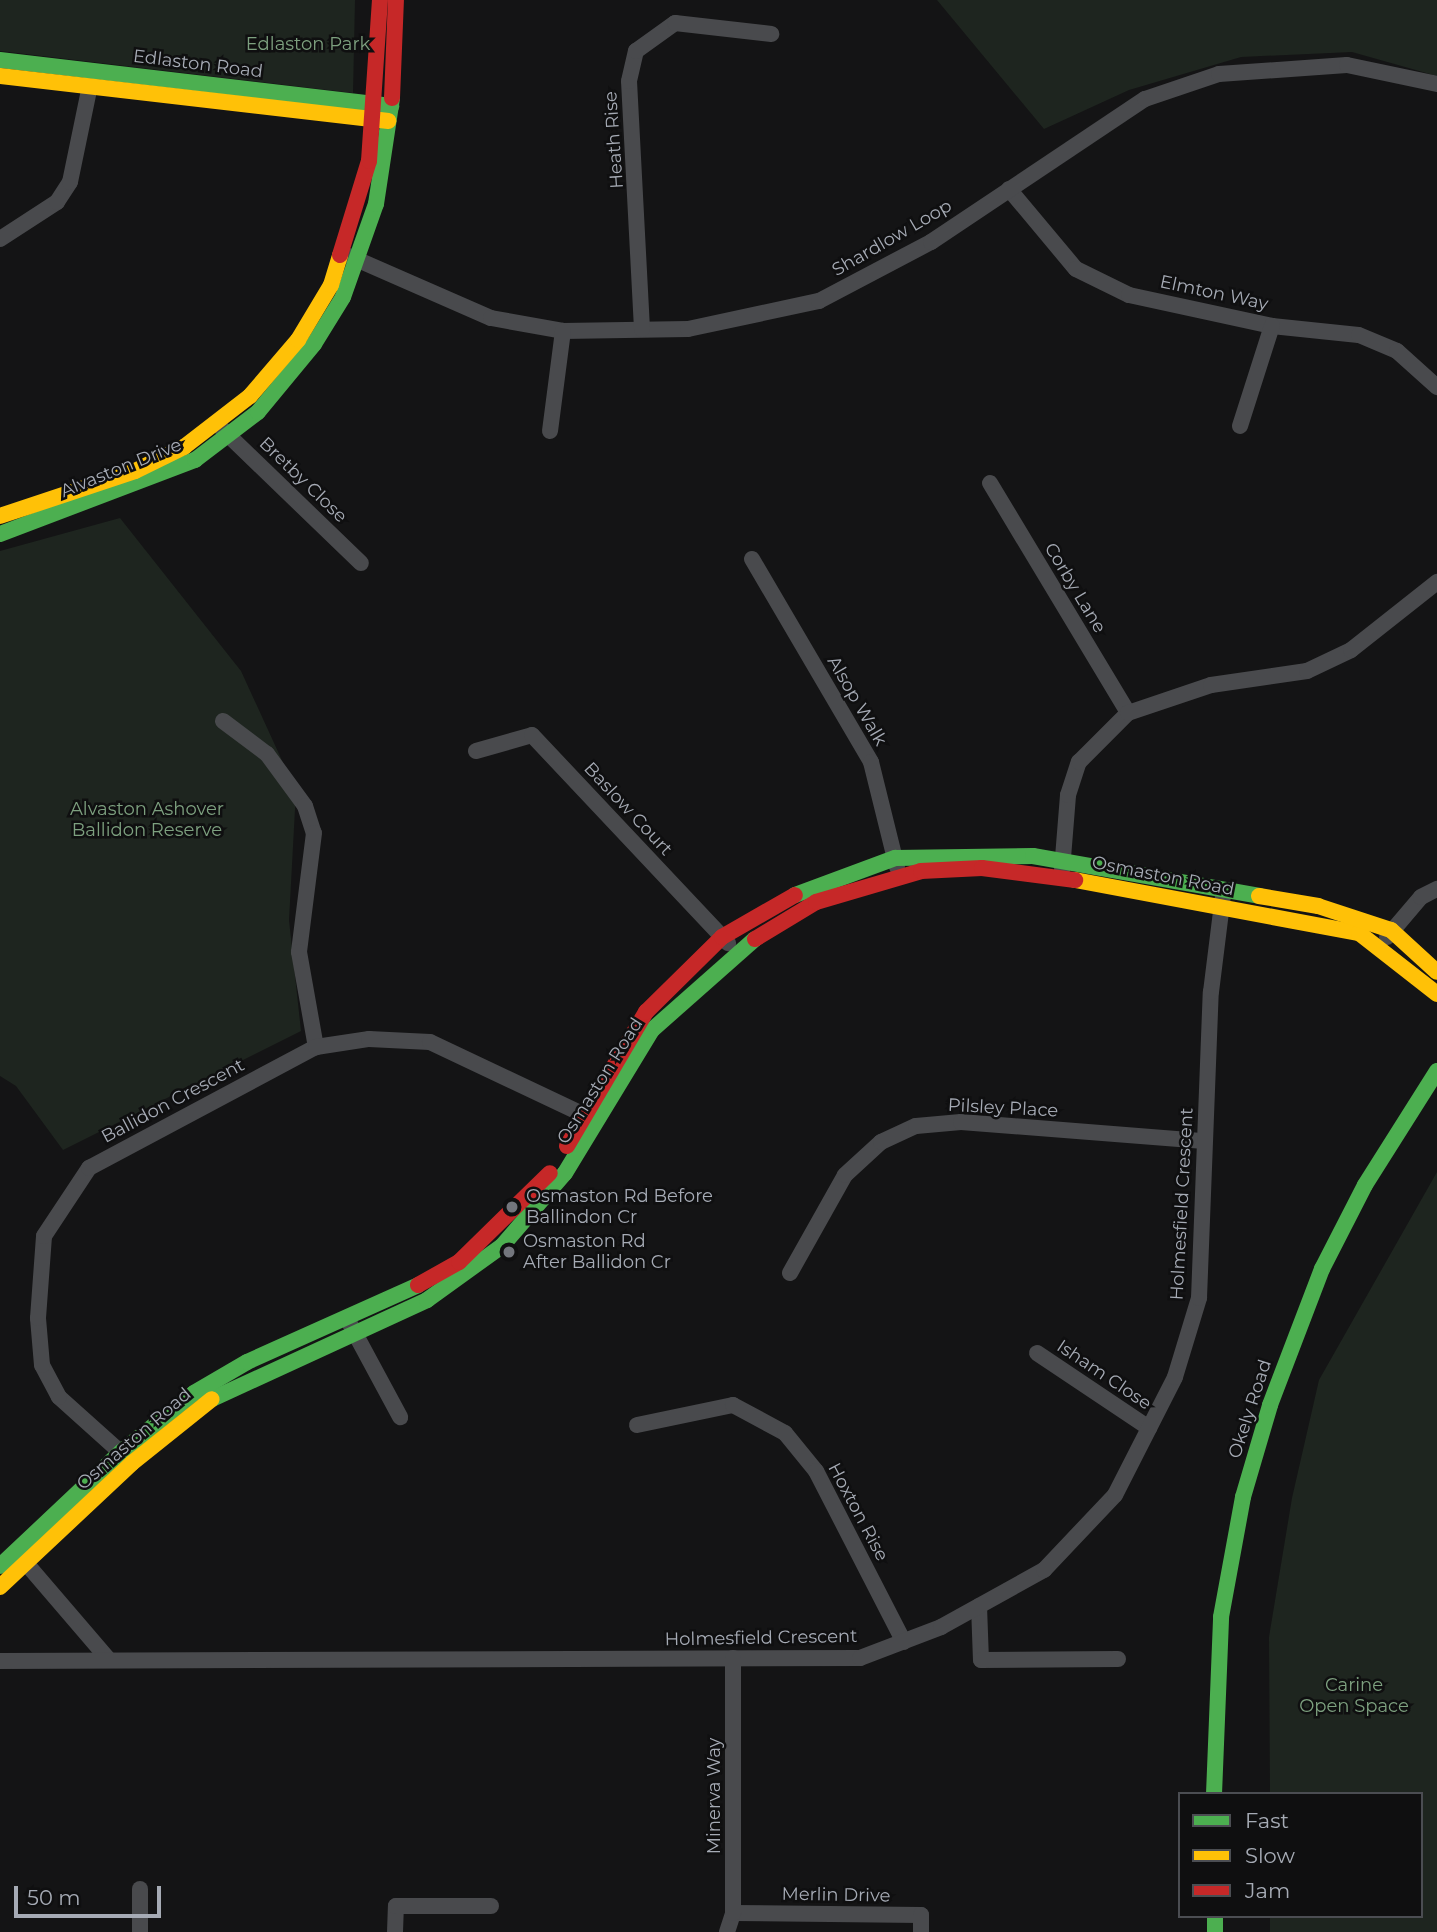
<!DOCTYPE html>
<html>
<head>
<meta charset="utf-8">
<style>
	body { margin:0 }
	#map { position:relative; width:1437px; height:1932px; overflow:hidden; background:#141415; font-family:Montserrat,sans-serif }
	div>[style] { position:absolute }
	.green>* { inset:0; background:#1e251f }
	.street>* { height:16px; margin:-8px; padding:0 8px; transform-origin:8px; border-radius:8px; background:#494a4d }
	.fast>* { height:16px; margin:-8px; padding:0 8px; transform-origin:8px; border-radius:8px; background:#4caf50 }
	.slow>* { height:16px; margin:-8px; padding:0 8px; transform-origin:8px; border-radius:8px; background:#ffc107 }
	.jam>* { height:16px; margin:-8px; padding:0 8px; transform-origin:8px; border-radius:8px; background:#c62828 }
	.dots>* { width:19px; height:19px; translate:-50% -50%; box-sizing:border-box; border:4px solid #0f0f10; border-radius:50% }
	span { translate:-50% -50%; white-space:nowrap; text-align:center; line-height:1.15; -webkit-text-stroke:5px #0f0f10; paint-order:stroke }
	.park-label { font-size:18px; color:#7da07f }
	.street-label { font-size:18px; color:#a6abb5 }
	.poi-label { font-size:18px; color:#a6abb5 }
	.left { translate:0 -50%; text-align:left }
	.legend { position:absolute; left:1178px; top:1792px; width:245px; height:126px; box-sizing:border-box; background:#0f0f10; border:2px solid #4b4d52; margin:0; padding:9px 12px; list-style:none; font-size:21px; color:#a6abb5 }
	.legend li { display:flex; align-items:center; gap:14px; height:35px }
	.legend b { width:35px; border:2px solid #4b4d52 }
	.scale { position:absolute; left:14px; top:1886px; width:147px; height:32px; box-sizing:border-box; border:4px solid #a6abb5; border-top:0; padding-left:9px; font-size:21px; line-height:24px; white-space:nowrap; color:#a6abb5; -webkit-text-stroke:5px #0f0f10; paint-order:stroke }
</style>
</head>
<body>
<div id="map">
	<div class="green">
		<div style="clip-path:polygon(0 0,355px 0,353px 93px,0 51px)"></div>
		<div style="clip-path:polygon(937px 0,1437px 0,1437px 76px,1352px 52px,1241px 57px,1129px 90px,1044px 129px)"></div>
		<div style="clip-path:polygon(120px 518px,241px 671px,296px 791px,289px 920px,301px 1031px,63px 1150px,16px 1086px,0 1076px,0 551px)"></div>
		<div style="clip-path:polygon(1437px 1172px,1437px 1932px,1270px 1932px,1270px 1916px,1421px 1916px,1421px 1794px,1270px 1794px,1269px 1637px,1292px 1498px,1319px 1380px)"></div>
	</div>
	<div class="street">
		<div style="left:1009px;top:189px;width:104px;rotate:50.1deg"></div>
		<div style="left:1076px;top:269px;width:59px;rotate:26.1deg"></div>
		<div style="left:1129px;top:295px;width:146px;rotate:12.2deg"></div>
		<div style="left:1272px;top:326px;width:87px;rotate:5.9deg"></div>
		<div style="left:1359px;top:335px;width:41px;rotate:22.8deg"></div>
		<div style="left:1397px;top:351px;width:54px;rotate:42deg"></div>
		<div style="left:0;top:239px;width:68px;rotate:-33deg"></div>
		<div style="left:57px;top:202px;width:24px;rotate:-57deg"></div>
		<div style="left:70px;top:182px;width:108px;rotate:-78.3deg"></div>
		<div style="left:349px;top:256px;width:155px;rotate:23.6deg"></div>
		<div style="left:491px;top:318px;width:73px;rotate:10.2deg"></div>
		<div style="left:563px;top:331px;width:125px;rotate:-0.9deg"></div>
		<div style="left:688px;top:329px;width:134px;rotate:-12.1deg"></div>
		<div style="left:819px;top:301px;width:127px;rotate:-27.8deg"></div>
		<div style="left:931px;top:242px;width:257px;rotate:-33.8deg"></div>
		<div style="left:1145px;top:99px;width:78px;rotate:-18.7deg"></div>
		<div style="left:1219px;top:74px;width:128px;rotate:-4deg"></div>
		<div style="left:1347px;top:65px;width:92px;rotate:11.9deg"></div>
		<div style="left:642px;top:329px;width:248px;rotate:-93deg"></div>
		<div style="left:629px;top:81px;width:31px;rotate:-77deg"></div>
		<div style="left:636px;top:51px;width:48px;rotate:-35.7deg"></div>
		<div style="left:675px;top:23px;width:97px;rotate:6.5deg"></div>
		<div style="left:1240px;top:426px;width:105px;rotate:-72.3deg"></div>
		<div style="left:222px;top:429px;width:193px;rotate:44deg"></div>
		<div style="left:550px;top:431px;width:101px;rotate:-82.6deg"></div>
		<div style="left:990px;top:483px;width:268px;rotate:59deg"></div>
		<div style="left:752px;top:559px;width:235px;rotate:59.6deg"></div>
		<div style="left:871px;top:762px;width:108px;rotate:76.1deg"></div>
		<div style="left:223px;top:721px;width:55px;rotate:36.9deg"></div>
		<div style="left:267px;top:754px;width:64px;rotate:53.8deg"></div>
		<div style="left:305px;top:806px;width:28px;rotate:72deg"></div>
		<div style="left:314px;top:833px;width:120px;rotate:97.2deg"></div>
		<div style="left:299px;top:952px;width:97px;rotate:79.9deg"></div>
		<div style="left:476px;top:751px;width:58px;rotate:-15.9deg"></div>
		<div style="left:532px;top:735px;width:286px;rotate:46.7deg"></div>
		<div style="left:1062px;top:870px;width:75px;rotate:-85.4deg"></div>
		<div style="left:1068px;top:795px;width:35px;rotate:-72deg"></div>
		<div style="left:1079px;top:762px;width:69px;rotate:-45deg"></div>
		<div style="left:1128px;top:713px;width:88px;rotate:-18.6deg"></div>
		<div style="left:1211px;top:685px;width:97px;rotate:-8.3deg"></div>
		<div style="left:1307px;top:671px;width:49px;rotate:-25.5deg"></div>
		<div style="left:1351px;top:650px;width:110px;rotate:-38.3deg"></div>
		<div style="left:1387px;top:937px;width:52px;rotate:-49.6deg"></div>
		<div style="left:1421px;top:897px;width:18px;rotate:-27deg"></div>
		<div style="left:790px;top:1273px;width:112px;rotate:-60.7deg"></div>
		<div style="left:845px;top:1175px;width:49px;rotate:-42.5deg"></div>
		<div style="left:881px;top:1142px;width:38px;rotate:-25deg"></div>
		<div style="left:916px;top:1126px;width:45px;rotate:-5.1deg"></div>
		<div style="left:961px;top:1122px;width:244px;rotate:4.5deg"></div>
		<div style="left:350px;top:1324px;width:106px;rotate:61.7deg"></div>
		<div style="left:1037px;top:1353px;width:135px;rotate:33.8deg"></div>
		<div style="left:637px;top:1425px;width:98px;rotate:-11.8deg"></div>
		<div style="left:733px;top:1405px;width:59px;rotate:28.3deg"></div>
		<div style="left:785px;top:1433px;width:49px;rotate:50.8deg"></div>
		<div style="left:816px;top:1471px;width:192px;rotate:62.8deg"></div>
		<div style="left:128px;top:1459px;width:93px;rotate:-138.1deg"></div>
		<div style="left:59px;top:1397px;width:36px;rotate:-118deg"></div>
		<div style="left:42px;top:1365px;width:47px;rotate:-94.9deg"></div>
		<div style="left:38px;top:1318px;width:82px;rotate:-85.8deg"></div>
		<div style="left:44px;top:1236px;width:82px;rotate:-56.5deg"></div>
		<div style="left:89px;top:1168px;width:257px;rotate:-28.1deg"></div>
		<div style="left:316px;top:1047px;width:54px;rotate:-8.6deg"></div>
		<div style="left:369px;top:1039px;width:61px;rotate:2.8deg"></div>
		<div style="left:430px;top:1042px;width:183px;rotate:25.3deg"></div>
		<div style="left:19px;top:1555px;width:138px;rotate:49.4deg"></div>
		<div style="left:979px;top:1606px;width:54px;rotate:87.9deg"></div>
		<div style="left:981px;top:1660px;width:137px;rotate:-0.4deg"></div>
		<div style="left:0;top:1661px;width:860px;rotate:-0.2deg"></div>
		<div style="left:860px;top:1658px;width:87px;rotate:-20.9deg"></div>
		<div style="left:941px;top:1627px;width:118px;rotate:-29deg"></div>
		<div style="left:1044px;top:1570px;width:103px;rotate:-46.6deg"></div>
		<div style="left:1115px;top:1495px;width:132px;rotate:-63deg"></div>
		<div style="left:1175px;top:1377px;width:83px;rotate:-73.1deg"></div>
		<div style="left:1199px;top:1298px;width:306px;rotate:-87.8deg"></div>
		<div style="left:1211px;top:992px;width:97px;rotate:-82.9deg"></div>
		<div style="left:140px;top:1889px;width:43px;rotate:90deg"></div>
		<div style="left:733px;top:1913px;width:188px;rotate:0.6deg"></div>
		<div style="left:921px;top:1915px;width:17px;rotate:90deg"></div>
		<div style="left:395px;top:1932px;width:26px;rotate:-88deg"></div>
		<div style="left:396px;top:1906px;width:95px"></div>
		<div style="left:727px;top:1932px;width:20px;rotate:-72deg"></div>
		<div style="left:733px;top:1913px;width:255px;rotate:-90deg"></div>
	</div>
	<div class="fast">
		<div style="left:0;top:60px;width:394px;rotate:6.7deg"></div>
		<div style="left:0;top:534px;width:209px;rotate:-20.8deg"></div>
		<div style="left:195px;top:460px;width:79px;rotate:-37.3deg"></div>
		<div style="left:258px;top:412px;width:88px;rotate:-50.5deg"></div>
		<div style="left:314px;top:344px;width:55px;rotate:-58.3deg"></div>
		<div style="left:343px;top:297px;width:99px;rotate:-70.5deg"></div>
		<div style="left:376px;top:204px;width:107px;rotate:-81.4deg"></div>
		<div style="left:795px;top:895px;width:107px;rotate:-20.3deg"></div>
		<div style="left:895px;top:858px;width:138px;rotate:-0.8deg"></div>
		<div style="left:1033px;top:856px;width:230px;rotate:10deg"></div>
		<div style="left:212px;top:1399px;width:237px;rotate:-24.7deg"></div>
		<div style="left:427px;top:1300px;width:92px;rotate:-35.8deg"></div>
		<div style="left:502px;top:1246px;width:96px;rotate:-49.2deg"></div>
		<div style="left:565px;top:1173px;width:167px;rotate:-58.7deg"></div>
		<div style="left:652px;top:1030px;width:137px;rotate:-41.5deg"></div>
		<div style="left:0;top:1566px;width:166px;rotate:-43.3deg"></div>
		<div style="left:121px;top:1452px;width:94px;rotate:-38.9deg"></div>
		<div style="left:194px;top:1393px;width:61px;rotate:-30.3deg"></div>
		<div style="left:247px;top:1362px;width:188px;rotate:-24.2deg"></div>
		<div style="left:1214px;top:1794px;width:177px;rotate:-87.7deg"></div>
		<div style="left:1221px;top:1617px;width:122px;rotate:-79.6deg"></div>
		<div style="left:1243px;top:1497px;width:96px;rotate:-73.6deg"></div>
		<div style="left:1270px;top:1405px;width:146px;rotate:-69.1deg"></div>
		<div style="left:1322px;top:1269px;width:94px;rotate:-62.9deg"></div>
		<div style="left:1365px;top:1185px;width:135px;rotate:-57.7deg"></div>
		<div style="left:1215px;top:1916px;width:16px;rotate:90deg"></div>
	</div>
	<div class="slow">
		<div style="left:0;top:76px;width:391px;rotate:6.6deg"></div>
		<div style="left:0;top:516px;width:142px;rotate:-18.4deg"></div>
		<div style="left:135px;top:471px;width:55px;rotate:-26.1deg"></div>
		<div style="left:184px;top:447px;width:83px;rotate:-37.7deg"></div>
		<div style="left:250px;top:396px;width:74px;rotate:-49.4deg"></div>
		<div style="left:298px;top:340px;width:64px;rotate:-59deg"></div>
		<div style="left:331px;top:285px;width:31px;rotate:-73deg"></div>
		<div style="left:1075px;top:880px;width:289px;rotate:10.6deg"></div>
		<div style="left:1359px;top:933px;width:99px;rotate:38deg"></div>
		<div style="left:1259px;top:896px;width:60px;rotate:9.6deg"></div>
		<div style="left:1318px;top:906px;width:77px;rotate:18.2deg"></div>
		<div style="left:1391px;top:930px;width:62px;rotate:42.4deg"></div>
		<div style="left:0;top:1587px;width:181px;rotate:-43.2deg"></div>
		<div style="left:132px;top:1463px;width:102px;rotate:-38.7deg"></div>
	</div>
	<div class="jam">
		<div style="left:392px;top:98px;width:98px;rotate:-87.7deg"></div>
		<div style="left:340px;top:255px;width:98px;rotate:-72.9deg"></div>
		<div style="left:369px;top:161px;width:161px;rotate:-86.1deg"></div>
		<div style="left:755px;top:939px;width:71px;rotate:-31.2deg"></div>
		<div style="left:816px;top:902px;width:109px;rotate:-16.4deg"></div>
		<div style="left:921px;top:871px;width:61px;rotate:-2.8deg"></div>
		<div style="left:982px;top:868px;width:94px;rotate:7.4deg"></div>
		<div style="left:567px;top:1146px;width:156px;rotate:-59.5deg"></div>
		<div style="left:646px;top:1012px;width:107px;rotate:-44.6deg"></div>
		<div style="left:722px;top:937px;width:84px;rotate:-29.9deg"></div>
		<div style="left:418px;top:1285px;width:47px;rotate:-29.3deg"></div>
		<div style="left:459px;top:1262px;width:127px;rotate:-44.4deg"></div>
	</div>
	<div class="dots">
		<div style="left:512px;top:1207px;background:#73767d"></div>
		<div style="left:509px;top:1252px;background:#73767d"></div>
	</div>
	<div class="park-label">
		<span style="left:308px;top:44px">Edlaston Park</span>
		<span style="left:147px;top:820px">Alvaston Ashover<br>Ballidon Reserve</span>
		<span style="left:1354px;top:1696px">Carine<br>Open Space</span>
	</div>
	<div class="street-label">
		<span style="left:198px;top:64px;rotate:7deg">Edlaston Road</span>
		<span style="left:614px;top:140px;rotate:-94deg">Heath Rise</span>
		<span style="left:892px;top:238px;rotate:-30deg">Shardlow Loop</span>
		<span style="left:1214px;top:293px;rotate:12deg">Elmton Way</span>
		<span style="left:121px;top:468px;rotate:-22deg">Alvaston Drive</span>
		<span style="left:303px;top:480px;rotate:44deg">Bretby Close</span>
		<span style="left:1075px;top:588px;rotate:59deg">Corby Lane</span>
		<span style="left:857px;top:701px;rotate:60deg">Alsop Walk</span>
		<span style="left:628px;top:809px;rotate:47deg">Baslow Court</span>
		<span style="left:1163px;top:876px;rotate:11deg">Osmaston Road</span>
		<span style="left:600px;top:1081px;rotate:-58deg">Osmaston Road</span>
		<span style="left:173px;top:1101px;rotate:-28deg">Ballidon Crescent</span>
		<span style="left:1003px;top:1108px;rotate:3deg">Pilsley Place</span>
		<span style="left:1182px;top:1204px;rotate:-87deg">Holmesfield Crescent</span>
		<span style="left:1104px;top:1375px;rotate:34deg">Isham Close</span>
		<span style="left:1250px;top:1409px;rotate:-72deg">Okely Road</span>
		<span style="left:134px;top:1439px;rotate:-41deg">Osmaston Road</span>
		<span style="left:858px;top:1512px;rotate:62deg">Hoxton Rise</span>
		<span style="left:761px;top:1638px;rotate:-1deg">Holmesfield Crescent</span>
		<span style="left:714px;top:1796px;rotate:-90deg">Minerva Way</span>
		<span style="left:836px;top:1895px;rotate:1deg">Merlin Drive</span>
	</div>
	<div class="poi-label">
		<span class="left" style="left:526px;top:1207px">Osmaston Rd Before<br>Ballindon Cr</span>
		<span class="left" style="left:523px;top:1252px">Osmaston Rd<br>After Ballidon Cr</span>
	</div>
	<ul class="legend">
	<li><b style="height:9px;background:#4caf50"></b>Fast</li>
	<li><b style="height:9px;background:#ffc107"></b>Slow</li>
	<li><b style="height:9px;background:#c62828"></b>Jam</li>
	</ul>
	<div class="scale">50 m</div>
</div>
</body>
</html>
